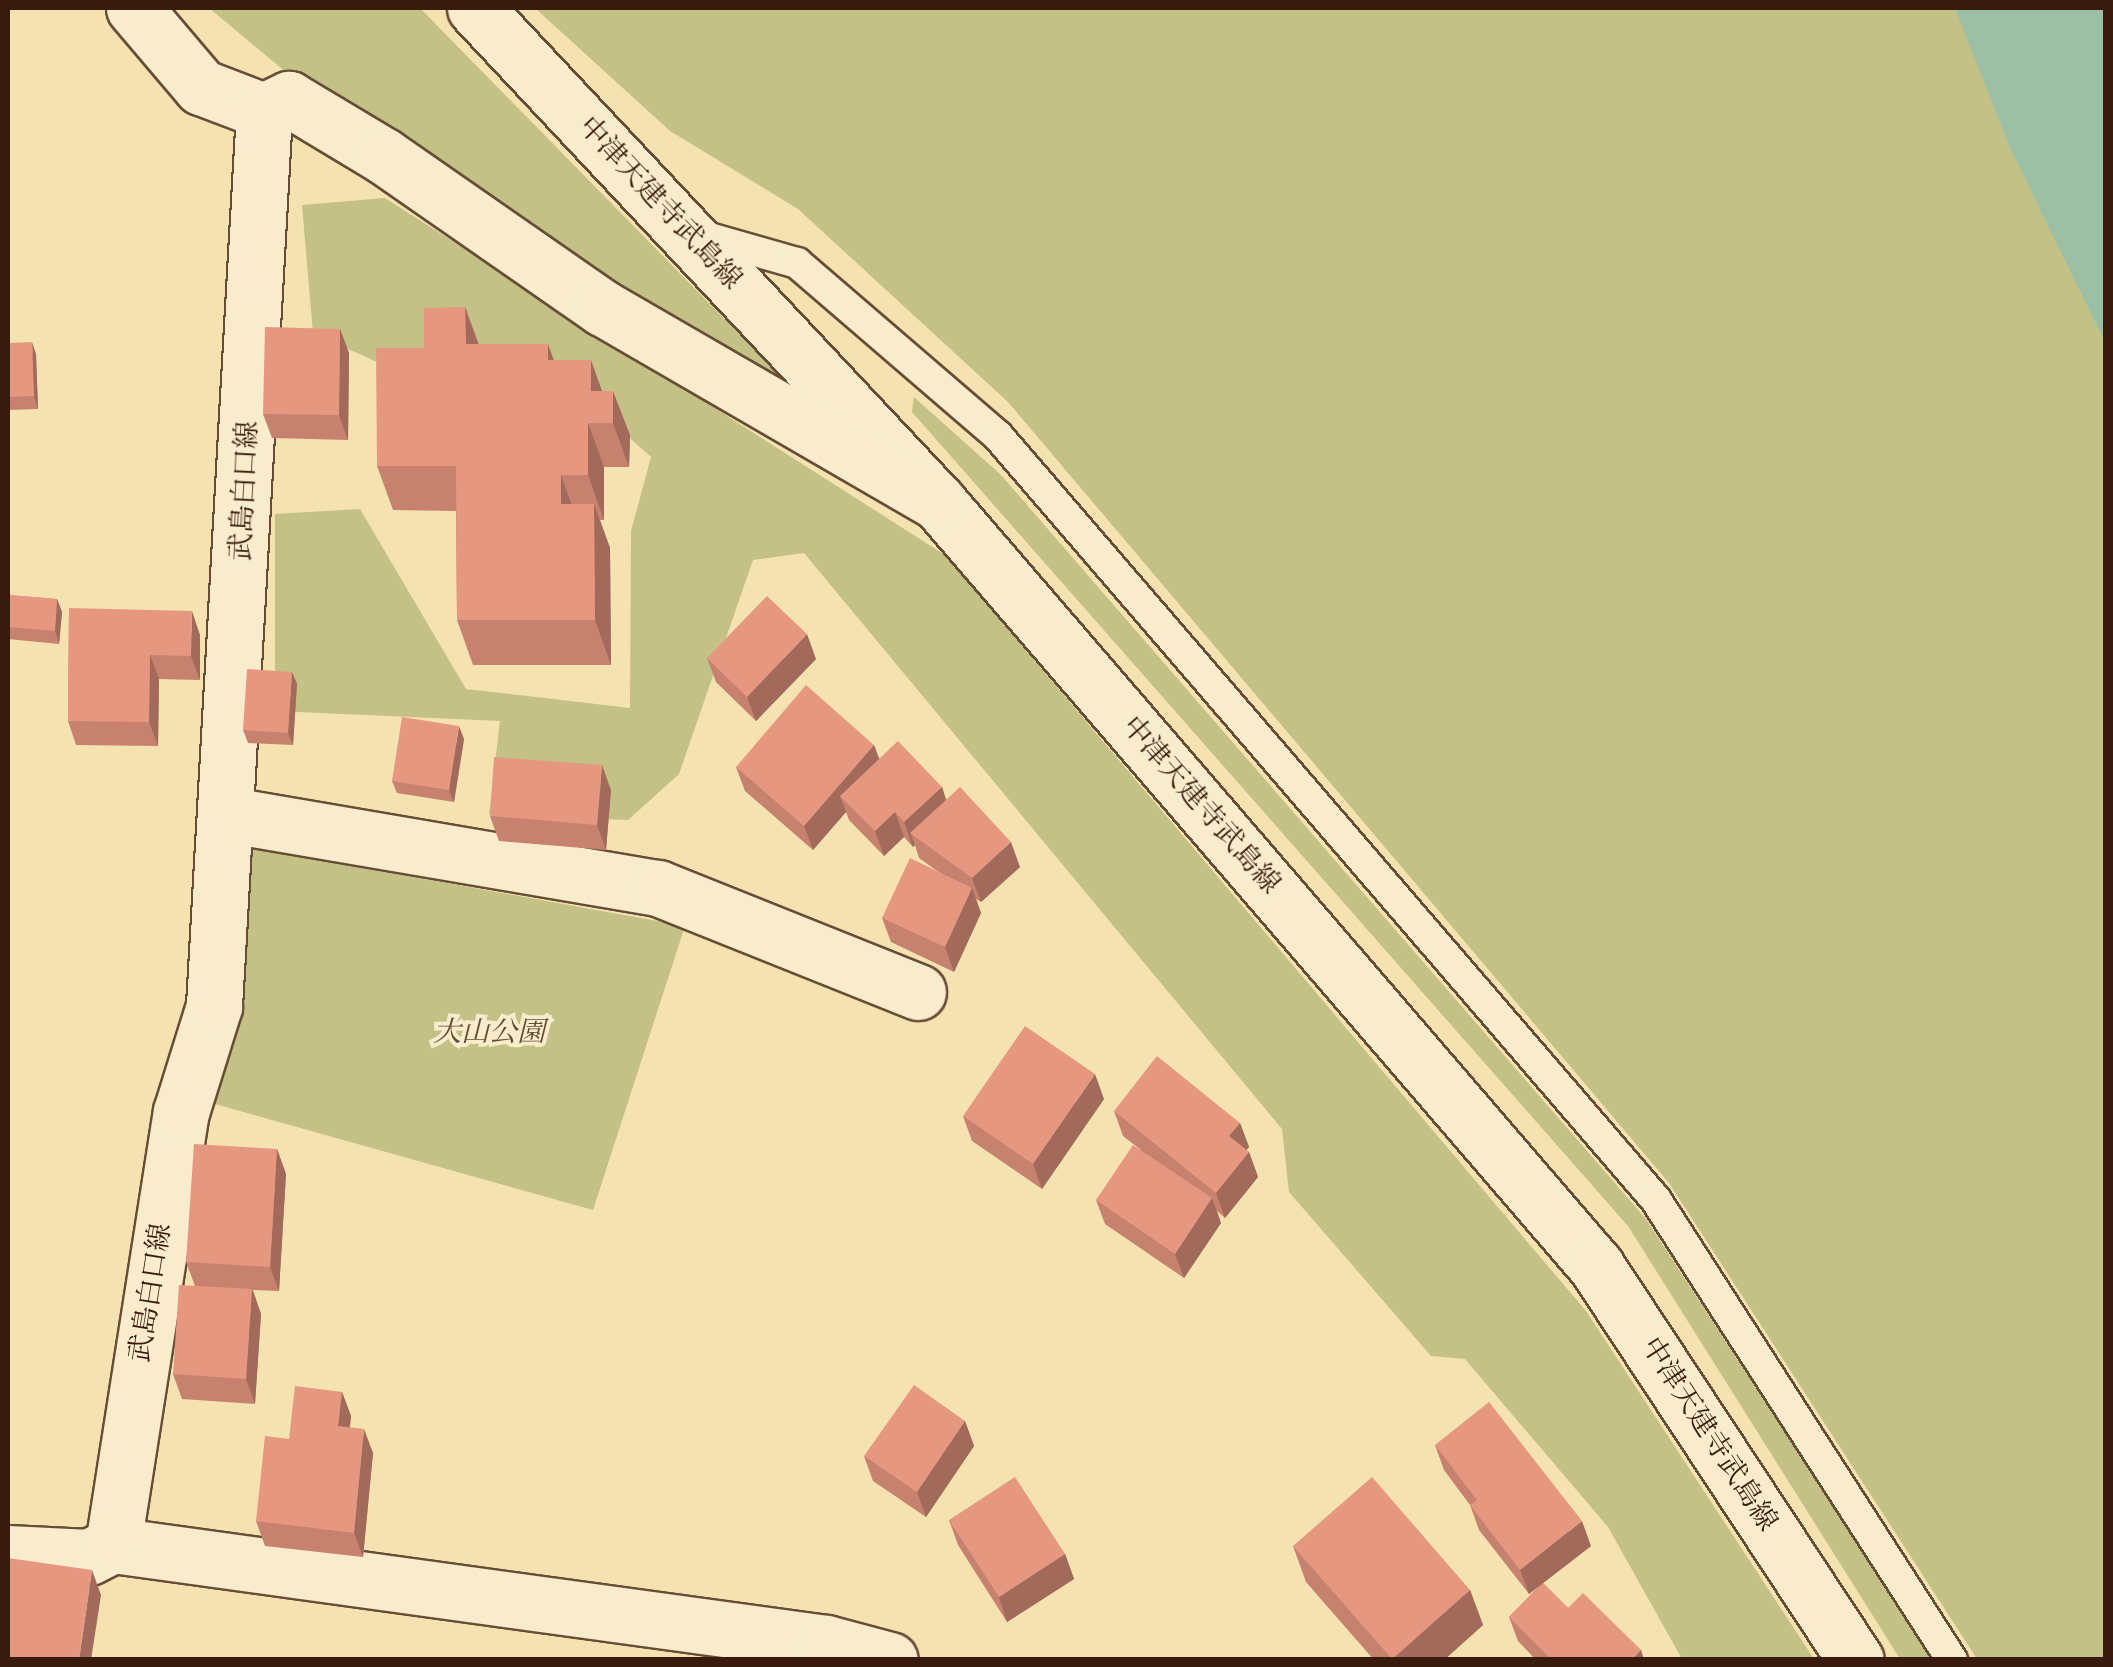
<!DOCTYPE html>
<html>
<head>
<meta charset="utf-8">
<style>
	body { margin:0 }
	#map { position:relative; width:2113px; height:1667px; overflow:hidden; background:#f5e2b1; font-family:"Old Standard TT","Noto Serif JP",serif }
	div>[style] { position:absolute }
	.green>* { inset:0; background:#c4c187 }
	.water>* { inset:0; background:#9dbfa6 }
	.roads { filter:drop-shadow(2px 0 #684d36) drop-shadow(-2px 0 #684d36) drop-shadow(0 2px #684d36) drop-shadow(0 -2px #684d36) }
	.service>* { height:30px; margin:-15px; padding:0 15px; transform-origin:15px; border-radius:15px; background:#f8eccc }
	.minor>* { height:55px; margin:-27.5px; padding:0 27.5px; transform-origin:27.5px; border-radius:27.5px; background:#f8eccc }
	.secondary>* { height:55px; margin:-27.5px; padding:0 27.5px; transform-origin:27.5px; border-radius:27.5px; background:#f8eccc }
	.wall>* { inset:0; background:#c6826e }
	.shaded-wall>* { inset:0; background:#a16a5a }
	.building>* { inset:0; background:#e69780 }
	span { translate:-50% -50%; white-space:nowrap; text-align:center; line-height:1.15; -webkit-text-stroke:8px #f8eccc; paint-order:stroke }
	.street-label { font-size:28px; color:#391b0d }
	.park-label { font-size:28px; color:#634d32; font-style:italic }
	.frame { position:absolute; inset:0; border:10px solid #391b0d; pointer-events:none }
</style>
</head>
<body>
<div id="map">
	<div class="green">
		<div style="clip-path:polygon(209px 8px,420px 8px,804px 400px,287px 73px)"></div>
		<div style="clip-path:polygon(535px 8px,2025px 8px,2105px 268px,2105px 1659px,1977px 1659px,1669px 1183px,1008px 402px,798px 209px,670px 131px)"></div>
		<div style="clip-path:polygon(385px 198px,945px 555px,1586px 1311px,1814px 1659px,1682px 1659px,1608px 1527px,1465px 1359px,1431px 1356px,1289px 1192px,1282px 1129px,804px 553px,753px 560px,679px 774px,628px 820px,489px 814px,500px 721px,275px 711px,275px 514px,360px 509px,466px 689px,630px 708px,631px 531px,651px 457px,578px 392px,410px 377px,313px 333px,302px 205px)"></div>
		<div style="clip-path:polygon(914px 397px,1001px 475px,1646px 1219px,1932px 1659px,1900px 1659px,1628px 1226px,912px 412px)"></div>
		<div style="clip-path:polygon(253px 848px,685px 926px,593px 1210px,215px 1104px)"></div>
	</div>
	<div class="water">
		<div style="clip-path:polygon(1955px 8px,2105px 8px,2105px 342px,2009px 146px)"></div>
	</div>
	<div class="roads">
		<div class="service">
			<div style="left:699px;top:235px;width:102px;rotate:15.9deg"></div>
			<div style="left:797px;top:263px;width:265px;rotate:40.7deg"></div>
			<div style="left:998px;top:436px;width:1008px;rotate:49.26deg"></div>
			<div style="left:1656px;top:1200px;width:547px;rotate:57.24deg"></div>
		</div>
		<div class="minor">
			<div style="left:134px;top:8px;width:104px;rotate:49.7deg"></div>
			<div style="left:201px;top:87px;width:67px;rotate:20.9deg"></div>
			<div style="left:230px;top:815px;width:434px;rotate:9.7deg"></div>
			<div style="left:658px;top:888px;width:280px;rotate:21.8deg"></div>
			<div style="left:113px;top:1545px;width:720px;rotate:7.83deg"></div>
			<div style="left:826px;top:1643px;width:66px;rotate:14.9deg"></div>
		</div>
		<div class="secondary">
			<div style="left:475px;top:8px;width:678px;rotate:46.85deg"></div>
			<div style="left:939px;top:503px;width:1007px;rotate:49.27deg"></div>
			<div style="left:1596px;top:1266px;width:472px;rotate:56.6deg"></div>
			<div style="left:8px;top:1553px;width:81px;rotate:2.8deg"></div>
			<div style="left:89px;top:1557px;width:27px;rotate:-27deg"></div>
			<div style="left:113px;top:1545px;width:438px;rotate:-81.1deg"></div>
			<div style="left:181px;top:1112px;width:111px;rotate:-72.7deg"></div>
			<div style="left:214px;top:1006px;width:896px;rotate:-86.8deg"></div>
			<div style="left:264px;top:111px;width:28px;rotate:-26deg"></div>
			<div style="left:289px;top:99px;width:111px;rotate:31deg"></div>
			<div style="left:384px;top:156px;width:267px;rotate:34.8deg"></div>
			<div style="left:603px;top:308px;width:388px;rotate:30.1deg"></div>
		</div>
	</div>
	<div class="wall">
		<div style="clip-path:polygon(465px 307px,479px 344px,554px 360px,602px 391px,630px 435px,629px 467px,604px 467px,604px 520px,600px 520px,610px 548px,611px 665px,473px 665px,457px 620px,456px 511px,393px 510px,377px 466px,424px 348px)"></div>
		<div style="clip-path:polygon(340px 329px,349px 353px,348px 440px,272px 438px,263px 414px)"></div>
		<div style="clip-path:polygon(8px 343px,36px 354px,38px 409px,8px 410px)"></div>
		<div style="clip-path:polygon(8px 595px,57px 599px,62px 612px,59px 644px,8px 639px)"></div>
		<div style="clip-path:polygon(69px 608px,200px 635px,200px 680px,159px 679px,158px 746px,76px 745px,68px 721px)"></div>
		<div style="clip-path:polygon(707px 658px,816px 659px,756px 721px,716px 682px)"></div>
		<div style="clip-path:polygon(292px 672px,297px 684px,293px 745px,248px 743px,243px 730px)"></div>
		<div style="clip-path:polygon(464px 739px,454px 802px,397px 793px,392px 781px)"></div>
		<div style="clip-path:polygon(874px 745px,879px 758px,942px 787px,946px 800px,1020px 867px,981px 902px,976px 899px,981px 913px,954px 972px,891px 942px,882px 918px,940px 873px,919px 858px,915px 845px,913px 847px,904px 837px,884px 856px,849px 820px,846px 812px,813px 850px,745px 791px,736px 767px)"></div>
		<div style="clip-path:polygon(611px 790px,606px 850px,499px 841px,490px 816px)"></div>
		<div style="clip-path:polygon(1104px 1099px,1042px 1189px,972px 1141px,963px 1116px)"></div>
		<div style="clip-path:polygon(1114px 1111px,1240px 1123px,1249px 1147px,1246px 1150px,1249px 1152px,1258px 1177px,1225px 1218px,1217px 1211px,1221px 1223px,1184px 1278px,1105px 1224px,1096px 1200px,1141px 1150px,1123px 1136px)"></div>
		<div style="clip-path:polygon(277px 1149px,286px 1174px,279px 1291px,253px 1290px,261px 1314px,255px 1404px,182px 1399px,173px 1374px,195px 1286px,186px 1262px)"></div>
		<div style="clip-path:polygon(342px 1392px,351px 1416px,350px 1427px,373px 1453px,363px 1557px,265px 1546px,256px 1521px,289px 1439px)"></div>
		<div style="clip-path:polygon(965px 1421px,974px 1446px,926px 1517px,873px 1481px,864px 1456px)"></div>
		<div style="clip-path:polygon(1435px 1445px,1591px 1546px,1543px 1583px,1568px 1608px,1641px 1650px,1644px 1660px,1536px 1660px,1518px 1641px,1509px 1617px,1540px 1585px,1529px 1594px,1479px 1530px,1470px 1505px,1444px 1470px)"></div>
		<div style="clip-path:polygon(949px 1520px,1065px 1554px,1074px 1579px,1007px 1622px,958px 1545px)"></div>
		<div style="clip-path:polygon(1293px 1546px,1470px 1590px,1483px 1625px,1444px 1660px,1374px 1660px,1306px 1582px)"></div>
	</div>
	<div class="shaded-wall">
		<div style="clip-path:polygon(465px 307px,481px 352px,466px 344px)"></div>
		<div style="clip-path:polygon(340px 329px,349px 353px,348px 440px,339px 415px)"></div>
		<div style="clip-path:polygon(32px 342px,36px 354px,38px 409px,34px 396px)"></div>
		<div style="clip-path:polygon(548px 344px,564px 388px,548px 360px)"></div>
		<div style="clip-path:polygon(591px 360px,607px 405px,591px 391px)"></div>
		<div style="clip-path:polygon(613px 391px,630px 435px,629px 467px,613px 423px)"></div>
		<div style="clip-path:polygon(588px 423px,604px 467px,604px 520px,588px 475px)"></div>
		<div style="clip-path:polygon(561px 475px,577px 520px,561px 504px)"></div>
		<div style="clip-path:polygon(594px 504px,610px 548px,611px 665px,595px 620px)"></div>
		<div style="clip-path:polygon(57px 599px,62px 612px,59px 644px,55px 631px)"></div>
		<div style="clip-path:polygon(192px 611px,200px 635px,200px 680px,191px 656px)"></div>
		<div style="clip-path:polygon(807px 634px,816px 659px,756px 721px,747px 697px)"></div>
		<div style="clip-path:polygon(150px 655px,159px 679px,158px 746px,149px 722px)"></div>
		<div style="clip-path:polygon(292px 672px,297px 684px,293px 745px,288px 733px)"></div>
		<div style="clip-path:polygon(459px 726px,464px 739px,454px 802px,449px 790px)"></div>
		<div style="clip-path:polygon(874px 745px,883px 770px,840px 796px,846px 812px,813px 850px,804px 826px)"></div>
		<div style="clip-path:polygon(602px 765px,611px 790px,606px 850px,597px 825px)"></div>
		<div style="clip-path:polygon(942px 787px,950px 812px,910px 833px,915px 845px,913px 847px,904px 822px)"></div>
		<div style="clip-path:polygon(895px 812px,904px 837px,884px 856px,875px 831px)"></div>
		<div style="clip-path:polygon(1011px 842px,1020px 867px,981px 902px,972px 878px)"></div>
		<div style="clip-path:polygon(972px 888px,981px 913px,954px 972px,945px 947px)"></div>
		<div style="clip-path:polygon(1095px 1074px,1104px 1099px,1042px 1189px,1033px 1164px)"></div>
		<div style="clip-path:polygon(1240px 1123px,1249px 1147px,1238px 1160px,1229px 1136px)"></div>
		<div style="clip-path:polygon(277px 1149px,286px 1174px,279px 1291px,270px 1267px)"></div>
		<div style="clip-path:polygon(1249px 1152px,1258px 1177px,1225px 1218px,1216px 1193px)"></div>
		<div style="clip-path:polygon(1212px 1198px,1221px 1223px,1184px 1278px,1175px 1254px)"></div>
		<div style="clip-path:polygon(252px 1289px,261px 1314px,255px 1404px,246px 1379px)"></div>
		<div style="clip-path:polygon(342px 1392px,351px 1416px,347px 1450px,338px 1426px)"></div>
		<div style="clip-path:polygon(965px 1421px,974px 1446px,926px 1517px,917px 1492px)"></div>
		<div style="clip-path:polygon(364px 1429px,373px 1453px,363px 1557px,354px 1533px)"></div>
		<div style="clip-path:polygon(1582px 1521px,1591px 1546px,1529px 1594px,1520px 1570px)"></div>
		<div style="clip-path:polygon(1065px 1554px,1074px 1579px,1007px 1622px,999px 1597px)"></div>
		<div style="clip-path:polygon(92px 1570px,101px 1595px,91px 1660px,79px 1660px)"></div>
		<div style="clip-path:polygon(1470px 1590px,1483px 1625px,1444px 1660px,1392px 1660px)"></div>
		<div style="clip-path:polygon(1641px 1650px,1644px 1660px,1632px 1660px)"></div>
	</div>
	<div class="building">
		<div style="clip-path:polygon(465px 307px,466px 344px,548px 344px,548px 360px,591px 360px,591px 391px,613px 391px,613px 423px,588px 423px,588px 475px,561px 475px,561px 504px,594px 504px,595px 620px,457px 620px,456px 466px,377px 466px,376px 348px,424px 348px,424px 308px)"></div>
		<div style="clip-path:polygon(265px 327px,340px 329px,339px 415px,263px 414px)"></div>
		<div style="clip-path:polygon(32px 342px,34px 396px,8px 397px,8px 343px)"></div>
		<div style="clip-path:polygon(8px 595px,57px 599px,55px 631px,8px 627px)"></div>
		<div style="clip-path:polygon(767px 596px,807px 634px,747px 697px,707px 658px)"></div>
		<div style="clip-path:polygon(69px 608px,192px 611px,191px 656px,150px 655px,149px 722px,68px 721px)"></div>
		<div style="clip-path:polygon(247px 669px,292px 672px,288px 733px,243px 730px)"></div>
		<div style="clip-path:polygon(806px 685px,874px 745px,804px 826px,736px 767px)"></div>
		<div style="clip-path:polygon(402px 717px,459px 726px,449px 790px,392px 781px)"></div>
		<div style="clip-path:polygon(898px 741px,942px 787px,904px 822px,895px 812px,875px 831px,840px 796px)"></div>
		<div style="clip-path:polygon(494px 757px,602px 765px,597px 825px,490px 816px)"></div>
		<div style="clip-path:polygon(960px 787px,1011px 842px,972px 878px,910px 833px)"></div>
		<div style="clip-path:polygon(910px 858px,972px 888px,945px 947px,882px 918px)"></div>
		<div style="clip-path:polygon(1025px 1026px,1095px 1074px,1033px 1164px,963px 1116px)"></div>
		<div style="clip-path:polygon(1157px 1056px,1240px 1123px,1229px 1136px,1249px 1152px,1216px 1193px,1114px 1111px)"></div>
		<div style="clip-path:polygon(194px 1144px,277px 1149px,270px 1267px,186px 1262px)"></div>
		<div style="clip-path:polygon(1133px 1145px,1212px 1198px,1175px 1254px,1096px 1200px)"></div>
		<div style="clip-path:polygon(179px 1285px,252px 1289px,246px 1379px,173px 1374px)"></div>
		<div style="clip-path:polygon(914px 1385px,965px 1421px,917px 1492px,864px 1456px)"></div>
		<div style="clip-path:polygon(295px 1386px,342px 1392px,338px 1426px,364px 1429px,354px 1533px,256px 1521px,265px 1436px,289px 1439px)"></div>
		<div style="clip-path:polygon(1489px 1402px,1582px 1521px,1520px 1570px,1470px 1505px,1477px 1500px,1435px 1445px)"></div>
		<div style="clip-path:polygon(1015px 1477px,1065px 1554px,999px 1597px,949px 1520px)"></div>
		<div style="clip-path:polygon(1372px 1477px,1470px 1590px,1392px 1659px,1293px 1546px)"></div>
		<div style="clip-path:polygon(8px 1558px,92px 1570px,79px 1660px,8px 1658px)"></div>
		<div style="clip-path:polygon(1543px 1583px,1568px 1608px,1583px 1593px,1641px 1650px,1632px 1660px,1552px 1660px,1509px 1617px)"></div>
	</div>
	<div class="street-label">
		<span style="left:659px;top:204px;rotate:47deg">中津天建寺武島線</span>
		<span style="left:246px;top:491px;rotate:-87deg">武島白口線</span>
		<span style="left:1200px;top:806px;rotate:49deg">中津天建寺武島線</span>
		<span style="left:152px;top:1293px;rotate:-81deg">武島白口線</span>
		<span style="left:1708px;top:1435px;rotate:57deg">中津天建寺武島線</span>
	</div>
	<div class="park-label">
		<span style="left:489px;top:1034px">大山公園</span>
	</div>
	<div class="frame"></div>
</div>
</body>
</html>
